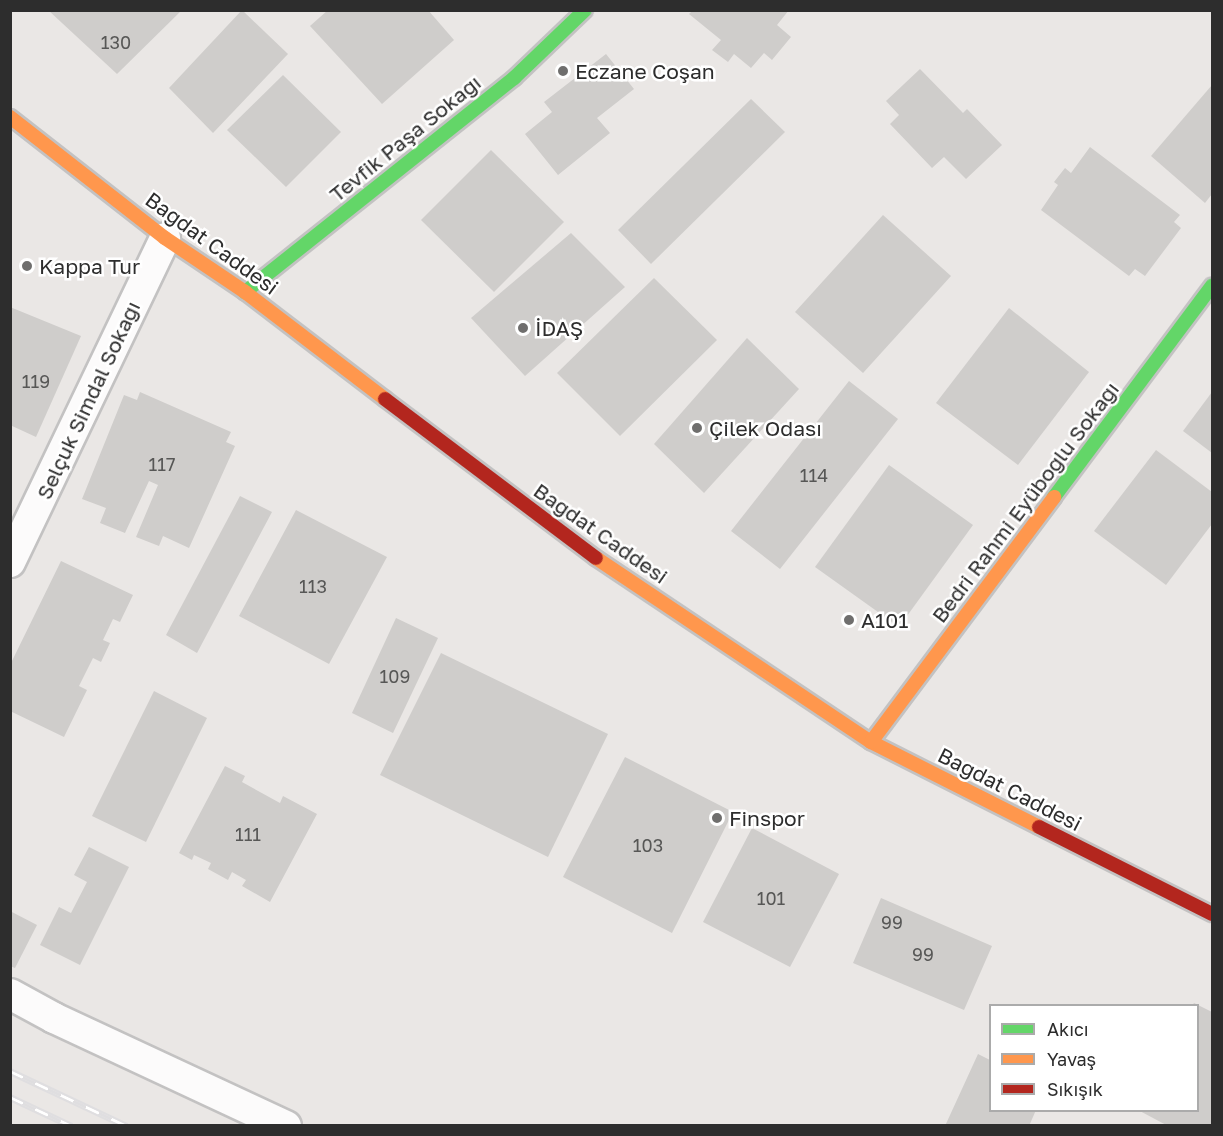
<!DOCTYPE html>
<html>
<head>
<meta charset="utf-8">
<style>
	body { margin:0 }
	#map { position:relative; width:1223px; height:1136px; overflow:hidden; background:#eae7e5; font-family:"Golos Text",sans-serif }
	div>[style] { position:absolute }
	.building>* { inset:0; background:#cfcdcb }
	.roads { filter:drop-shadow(2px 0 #c3c2c2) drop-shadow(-2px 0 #c3c2c2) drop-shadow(0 2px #c3c2c2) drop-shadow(0 -2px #c3c2c2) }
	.street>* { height:30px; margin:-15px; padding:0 15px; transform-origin:15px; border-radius:15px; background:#fcfbfb }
	.fast>* { height:14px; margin:-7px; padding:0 7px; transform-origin:7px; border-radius:7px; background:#63d668 }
	.slow>* { height:14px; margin:-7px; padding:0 7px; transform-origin:7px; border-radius:7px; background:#ff974d }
	.jam>* { height:14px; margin:-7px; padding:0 7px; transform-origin:7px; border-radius:7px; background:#b3261e }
	.rail>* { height:7px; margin-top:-3.5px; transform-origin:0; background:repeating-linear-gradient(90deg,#fff 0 14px,#dfdee0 0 28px); box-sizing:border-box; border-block:2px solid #dfdee0 }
	.dots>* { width:16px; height:16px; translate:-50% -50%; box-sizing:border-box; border:3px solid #fff; border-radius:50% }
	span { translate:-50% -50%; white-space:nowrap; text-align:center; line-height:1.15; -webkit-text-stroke:5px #fff; paint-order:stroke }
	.number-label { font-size:18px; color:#575756 }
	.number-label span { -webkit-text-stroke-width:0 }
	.poi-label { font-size:21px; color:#2d2d2d }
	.left { translate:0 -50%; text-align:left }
	.street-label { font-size:21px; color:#2d2d2d }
	.frame { position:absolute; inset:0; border:12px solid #2d2d2d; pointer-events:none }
	.legend { position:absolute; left:989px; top:1004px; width:210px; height:108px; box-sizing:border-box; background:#fff; border:2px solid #ababab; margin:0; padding:8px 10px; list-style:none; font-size:18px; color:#2d2d2d }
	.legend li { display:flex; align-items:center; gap:12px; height:30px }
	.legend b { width:30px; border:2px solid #ababab }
</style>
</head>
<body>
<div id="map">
	<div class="building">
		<div style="clip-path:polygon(48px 10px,182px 10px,117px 74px)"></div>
		<div style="clip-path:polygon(242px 10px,288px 54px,213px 133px,169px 88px)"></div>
		<div style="clip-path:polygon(328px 10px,428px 10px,454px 40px,382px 104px,310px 26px)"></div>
		<div style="clip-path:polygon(693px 10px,789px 10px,777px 25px,791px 37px,772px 60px,764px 53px,751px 68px,734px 54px,728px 62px,712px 50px,721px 40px,689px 14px)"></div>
		<div style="clip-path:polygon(606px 54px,634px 89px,597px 118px,610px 133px,558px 175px,525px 134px,552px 112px,544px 102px)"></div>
		<div style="clip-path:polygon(920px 69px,963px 113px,967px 109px,1002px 145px,966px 179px,944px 157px,932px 168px,890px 124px,899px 115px,886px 101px)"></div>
		<div style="clip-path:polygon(283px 75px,341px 132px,286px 187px,227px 130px)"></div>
		<div style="clip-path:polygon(1212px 85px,1212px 194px,1205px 203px,1151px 156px)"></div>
		<div style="clip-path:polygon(751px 99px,785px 132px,651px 264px,618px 230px)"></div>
		<div style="clip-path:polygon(1090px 147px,1180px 215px,1174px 222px,1181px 228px,1145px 276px,1135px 269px,1129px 276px,1041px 210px,1058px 185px,1054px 182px,1065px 168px,1071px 173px)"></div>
		<div style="clip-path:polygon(491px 150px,564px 222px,494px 292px,421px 220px)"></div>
		<div style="clip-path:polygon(883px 215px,951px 276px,863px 373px,795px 312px)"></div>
		<div style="clip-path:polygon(571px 233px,625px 287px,525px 376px,471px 318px)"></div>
		<div style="clip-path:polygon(654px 278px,717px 340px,620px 436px,557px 373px)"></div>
		<div style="clip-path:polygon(10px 307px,81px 336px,36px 437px,10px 425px)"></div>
		<div style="clip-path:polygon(1009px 308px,1089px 372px,1018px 465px,936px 403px)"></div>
		<div style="clip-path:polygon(747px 338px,799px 389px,704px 493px,654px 444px)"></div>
		<div style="clip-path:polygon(849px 381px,898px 419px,780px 569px,731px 531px)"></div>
		<div style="clip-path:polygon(140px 392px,231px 432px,226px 442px,235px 446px,189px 548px,163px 536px,159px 546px,136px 537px,158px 485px,149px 481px,125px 533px,100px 523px,106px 508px,82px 499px,124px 395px,137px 400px)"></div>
		<div style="clip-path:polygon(1212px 392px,1212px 453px,1183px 431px)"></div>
		<div style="clip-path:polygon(1156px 450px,1212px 492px,1212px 524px,1166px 585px,1094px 531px)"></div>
		<div style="clip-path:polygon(889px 465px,973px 525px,899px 627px,815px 567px)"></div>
		<div style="clip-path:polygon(240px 496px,272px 512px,197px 653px,166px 635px)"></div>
		<div style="clip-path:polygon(296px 510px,387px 557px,329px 664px,239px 616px)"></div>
		<div style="clip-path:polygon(61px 561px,133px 595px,120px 622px,113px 619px,103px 640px,110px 643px,101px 662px,93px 658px,79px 686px,87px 690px,64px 737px,10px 711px,10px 665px)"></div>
		<div style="clip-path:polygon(396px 618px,438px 638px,393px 733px,352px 713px)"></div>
		<div style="clip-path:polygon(441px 653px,608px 734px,548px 857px,380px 775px)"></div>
		<div style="clip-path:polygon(154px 691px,207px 718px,146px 842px,92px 816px)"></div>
		<div style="clip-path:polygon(625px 757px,733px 812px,672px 933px,563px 877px)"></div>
		<div style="clip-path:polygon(225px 766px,245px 776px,242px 782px,280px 803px,283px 796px,317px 814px,270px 902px,242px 886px,246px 880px,232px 872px,228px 880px,208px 869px,211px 863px,194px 855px,192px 860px,179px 853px)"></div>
		<div style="clip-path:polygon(752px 828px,839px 874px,790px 967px,703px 922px)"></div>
		<div style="clip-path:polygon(89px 847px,129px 867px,80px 965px,40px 945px,59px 907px,71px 913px,87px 882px,74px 875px)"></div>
		<div style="clip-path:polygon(881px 898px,992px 946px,964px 1010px,853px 963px)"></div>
		<div style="clip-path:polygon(10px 911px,37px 925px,15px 968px,10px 966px)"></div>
		<div style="clip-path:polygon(1194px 1003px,1212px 1012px,1212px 1126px,1168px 1126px,1138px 1110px,1198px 1110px,1198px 1006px,1192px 1006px)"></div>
		<div style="clip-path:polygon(978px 1054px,990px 1060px,990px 1110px,1036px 1110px,1029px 1126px,945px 1126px)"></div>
	</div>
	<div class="roads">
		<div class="street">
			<div style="left:10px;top:562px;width:359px;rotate:-64.4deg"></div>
			<div style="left:10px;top:994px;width:50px;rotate:28.6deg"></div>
			<div style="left:54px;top:1018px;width:256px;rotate:25deg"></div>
		</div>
		<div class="fast">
			<div style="left:245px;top:292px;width:344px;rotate:-38.5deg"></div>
			<div style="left:514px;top:78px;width:98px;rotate:-43.8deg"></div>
			<div style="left:1054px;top:497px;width:264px;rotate:-53.2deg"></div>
		</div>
		<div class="slow">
			<div style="left:10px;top:117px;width:197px;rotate:38deg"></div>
			<div style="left:165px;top:238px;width:97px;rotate:34deg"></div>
			<div style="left:245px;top:292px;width:176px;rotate:37.4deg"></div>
			<div style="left:596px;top:558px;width:331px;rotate:33.8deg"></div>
			<div style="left:871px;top:742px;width:188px;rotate:26.8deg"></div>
			<div style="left:871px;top:742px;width:306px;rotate:-53.2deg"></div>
		</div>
		<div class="jam">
			<div style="left:385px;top:399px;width:264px;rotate:37deg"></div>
			<div style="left:1039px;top:827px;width:194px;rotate:26.7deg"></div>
		</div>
	</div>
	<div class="rail">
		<div style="left:10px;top:1071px;width:129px;rotate:25.2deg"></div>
		<div style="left:10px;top:1097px;width:68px;rotate:25.1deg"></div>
	</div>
	<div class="dots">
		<div style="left:563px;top:71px;background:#6f6e6d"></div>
		<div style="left:27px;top:266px;background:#6f6e6d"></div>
		<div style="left:523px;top:328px;background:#6f6e6d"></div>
		<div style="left:697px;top:428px;background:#6f6e6d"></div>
		<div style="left:849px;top:620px;background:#6f6e6d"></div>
		<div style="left:717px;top:818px;background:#6f6e6d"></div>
	</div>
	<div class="number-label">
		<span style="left:116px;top:42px">130</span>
		<span style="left:36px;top:381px">119</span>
		<span style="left:162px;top:464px">117</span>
		<span style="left:814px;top:475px">114</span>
		<span style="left:313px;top:586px">113</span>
		<span style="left:395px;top:676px">109</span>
		<span style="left:248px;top:834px">111</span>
		<span style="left:648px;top:845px">103</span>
		<span style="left:771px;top:898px">101</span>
		<span style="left:892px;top:922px">99</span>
		<span style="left:923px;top:954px">99</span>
	</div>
	<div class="poi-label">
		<span class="left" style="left:575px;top:71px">Eczane Coşan</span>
		<span class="left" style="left:39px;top:266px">Kappa Tur</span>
		<span class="left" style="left:535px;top:328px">İDAŞ</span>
		<span class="left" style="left:709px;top:428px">Çilek Odası</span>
		<span class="left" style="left:861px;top:620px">A101</span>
		<span class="left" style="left:729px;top:818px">Finspor</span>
	</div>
	<div class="street-label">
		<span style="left:405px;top:138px;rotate:-39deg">Tevfik Paşa Sokağı</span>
		<span style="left:212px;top:243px;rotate:36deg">Bağdat Caddesi</span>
		<span style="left:88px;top:400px;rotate:-65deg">Selçuk Simdal Sokağı</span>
		<span style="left:1025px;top:502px;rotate:-53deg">Bedri Rahmi Eyüboğlu Sokağı</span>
		<span style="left:601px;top:533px;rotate:35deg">Bağdat Caddesi</span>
		<span style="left:1010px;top:789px;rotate:27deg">Bağdat Caddesi</span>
	</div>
	<div class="frame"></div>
	<ul class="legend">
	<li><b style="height:8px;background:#63d668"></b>Akıcı</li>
	<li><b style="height:8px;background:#ff974d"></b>Yavaş</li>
	<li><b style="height:8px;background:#b3261e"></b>Sıkışık</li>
	</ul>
</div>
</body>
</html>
